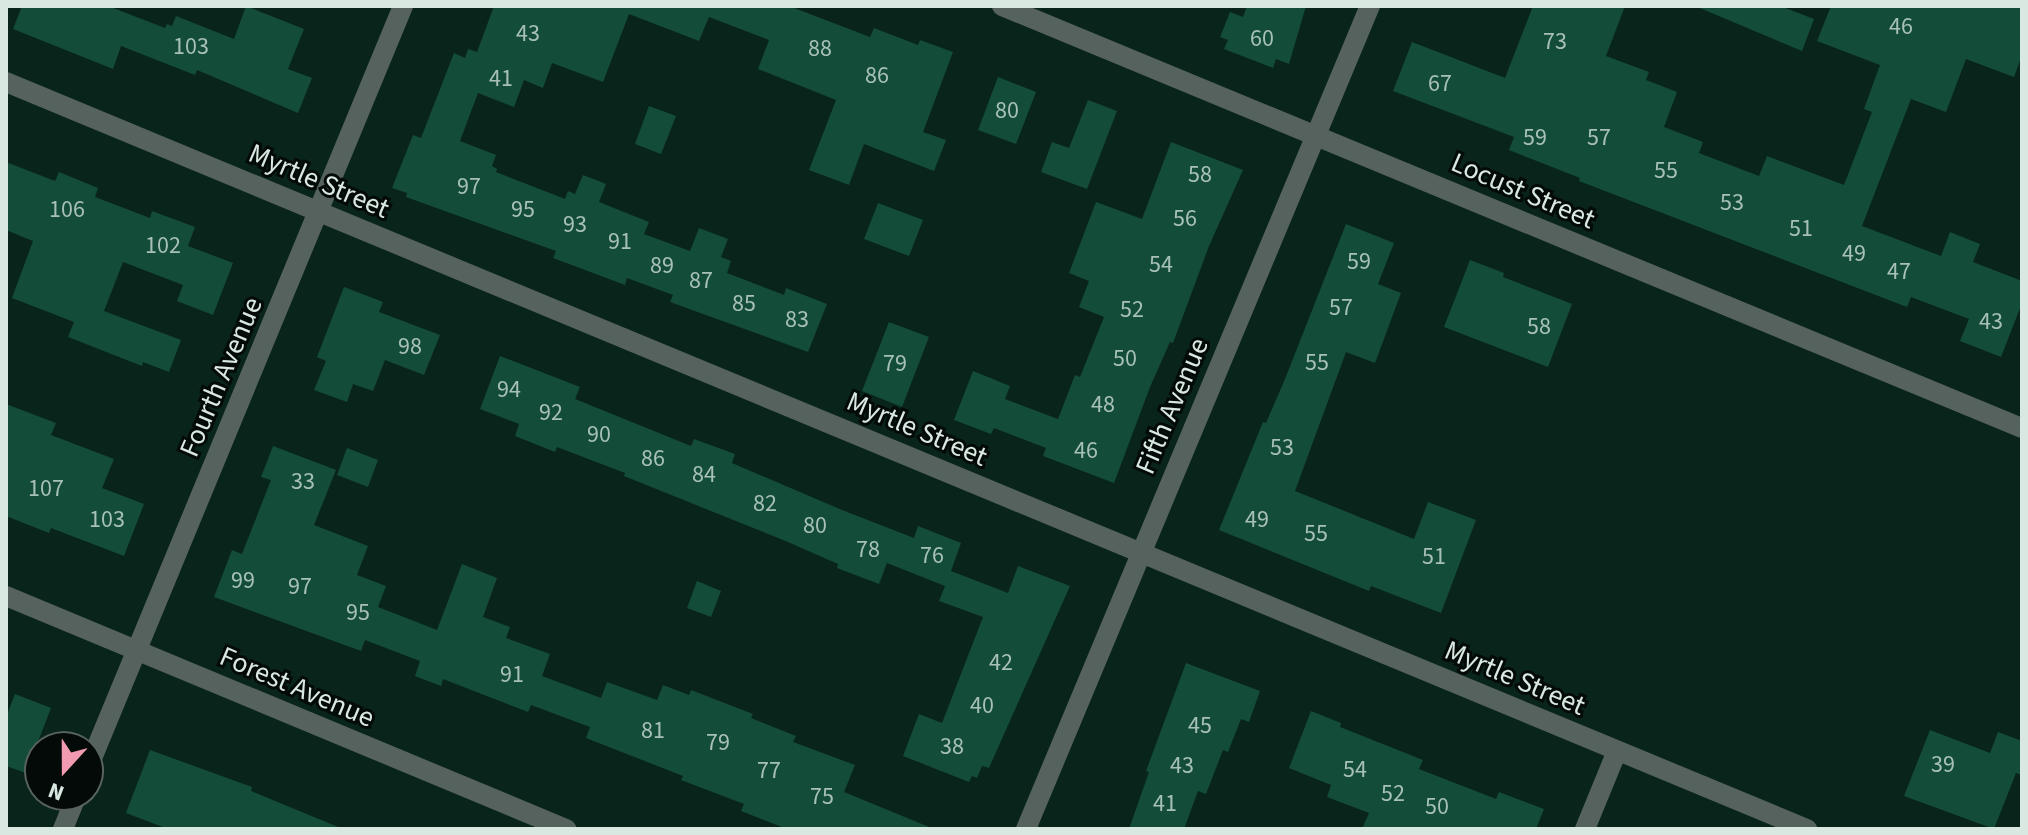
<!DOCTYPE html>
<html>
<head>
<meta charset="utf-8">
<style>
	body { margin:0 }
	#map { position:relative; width:2028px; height:835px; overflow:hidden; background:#09241a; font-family:"Source Sans 3",sans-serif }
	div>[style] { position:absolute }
	.building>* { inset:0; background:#144c3a }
	.minor>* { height:20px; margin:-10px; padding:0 10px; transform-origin:10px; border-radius:10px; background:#56625d }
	span { translate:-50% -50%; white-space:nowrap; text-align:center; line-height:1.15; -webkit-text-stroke:6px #030a07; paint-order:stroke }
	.number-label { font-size:24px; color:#a8c1b7 }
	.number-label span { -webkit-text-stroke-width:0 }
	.street-label { font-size:28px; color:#d9e8e1 }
	.frame { position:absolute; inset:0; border:8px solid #d9e8e1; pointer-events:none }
	.north { position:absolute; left:24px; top:731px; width:80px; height:80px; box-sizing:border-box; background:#030a07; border:2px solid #59635e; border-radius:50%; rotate:201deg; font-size:22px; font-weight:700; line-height:32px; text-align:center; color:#d9e8e1 }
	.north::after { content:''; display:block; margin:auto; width:28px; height:36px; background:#f29aaf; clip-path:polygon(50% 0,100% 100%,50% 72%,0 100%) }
</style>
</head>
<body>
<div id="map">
	<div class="building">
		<div style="clip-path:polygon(22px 6px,108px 6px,165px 28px,167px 24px,172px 26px,176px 16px,234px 39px,246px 6px,304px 29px,288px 69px,312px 78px,298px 113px,197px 70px,195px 75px,121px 46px,113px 69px,13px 29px)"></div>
		<div style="clip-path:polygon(494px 6px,789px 6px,870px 37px,874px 28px,918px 45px,920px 40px,953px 52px,923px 132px,946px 140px,934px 171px,864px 144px,849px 185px,809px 170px,836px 100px,758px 69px,769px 40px,709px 17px,699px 41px,629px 14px,603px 82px,552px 63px,543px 88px,524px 80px,514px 107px,478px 93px,460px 141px,496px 155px,492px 166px,497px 169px,496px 172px,565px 199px,568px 191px,575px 194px,583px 175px,606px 184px,599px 202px,649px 222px,644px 234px,690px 251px,699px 228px,728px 239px,721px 257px,731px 261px,727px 273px,784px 295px,786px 288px,827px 304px,808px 352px,670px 302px,673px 295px,627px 278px,625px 285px,553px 258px,556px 251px,406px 197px,407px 193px,392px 188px,413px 135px,421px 138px,454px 53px,465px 58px,468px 49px,477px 52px)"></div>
		<div style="clip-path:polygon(1247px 6px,1306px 6px,1289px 64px,1276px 59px,1273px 68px,1224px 49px,1228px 40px,1220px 37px,1230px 12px,1243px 17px)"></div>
		<div style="clip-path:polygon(1533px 6px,1625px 6px,1606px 56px,1649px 72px,1646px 80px,1677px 92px,1664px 127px,1703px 142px,1699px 153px,1759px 176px,1767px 156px,1844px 185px,1872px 112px,1864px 109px,1880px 65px,1817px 41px,1831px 6px,2022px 6px,2022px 55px,2014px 77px,1966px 59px,1946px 112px,1911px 99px,1862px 226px,1941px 256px,1950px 232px,1980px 244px,1973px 262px,2022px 281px,2022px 303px,2001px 357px,1960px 341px,1969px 319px,1911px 297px,1907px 307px,1579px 181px,1580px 178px,1509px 150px,1514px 137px,1393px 91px,1412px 42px,1505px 78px)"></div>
		<div style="clip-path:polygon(1695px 6px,1780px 6px,1814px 19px,1802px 51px)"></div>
		<div style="clip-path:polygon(998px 77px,1036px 92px,1016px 144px,978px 130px)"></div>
		<div style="clip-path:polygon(1088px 100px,1117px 111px,1087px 189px,1041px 172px,1052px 142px,1069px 148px)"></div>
		<div style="clip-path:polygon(649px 106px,676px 116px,661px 154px,635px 144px)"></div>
		<div style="clip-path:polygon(1171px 142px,1243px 170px,1209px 246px,1173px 343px,1170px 342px,1150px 387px,1114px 483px,1043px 456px,1046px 448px,994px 428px,991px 434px,954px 420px,973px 371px,1010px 386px,1005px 399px,1058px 419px,1075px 375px,1080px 377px,1104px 317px,1079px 307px,1089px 281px,1069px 273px,1096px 202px,1142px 219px)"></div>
		<div style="clip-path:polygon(6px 162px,55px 181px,59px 172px,98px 188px,95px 197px,150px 218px,152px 211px,195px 227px,188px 246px,233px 263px,213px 315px,177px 301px,183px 285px,123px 262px,104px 311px,181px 340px,169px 372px,143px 362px,142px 366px,68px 337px,74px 322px,12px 298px,33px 241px,6px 230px)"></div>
		<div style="clip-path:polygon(878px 203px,923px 220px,909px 256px,864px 239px)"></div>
		<div style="clip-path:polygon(1346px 224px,1394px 243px,1378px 284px,1401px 293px,1375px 363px,1346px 352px,1295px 491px,1414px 539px,1428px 502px,1476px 520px,1441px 613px,1371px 586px,1369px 591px,1219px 530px,1263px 422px,1266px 423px,1285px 379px)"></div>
		<div style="clip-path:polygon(1470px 260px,1504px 273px,1503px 277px,1572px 304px,1548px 367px,1444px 327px)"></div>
		<div style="clip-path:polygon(344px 287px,383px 302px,379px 312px,440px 335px,424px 375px,385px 360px,373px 391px,353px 384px,347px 402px,314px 390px,326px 361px,317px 357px)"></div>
		<div style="clip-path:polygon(889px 322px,929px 337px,902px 407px,862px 391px)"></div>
		<div style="clip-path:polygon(500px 356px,580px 387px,575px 399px,691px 446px,694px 439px,735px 454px,732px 463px,842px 510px,914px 538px,918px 526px,961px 543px,951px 571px,1008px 593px,1018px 566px,1070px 586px,989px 768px,982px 766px,977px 778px,972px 776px,969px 782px,903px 756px,919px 714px,942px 723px,983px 617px,939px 601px,945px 586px,887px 563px,879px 584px,837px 568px,838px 564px,788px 542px,624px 476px,625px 473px,557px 447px,555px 452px,515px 436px,519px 424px,480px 409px)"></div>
		<div style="clip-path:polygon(6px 404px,56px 423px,51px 435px,114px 459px,102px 488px,144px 504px,124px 556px,51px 528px,49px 533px,6px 516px)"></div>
		<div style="clip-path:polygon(273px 446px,336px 470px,314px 525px,368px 546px,357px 575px,386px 586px,378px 607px,437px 630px,462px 564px,497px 578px,483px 617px,510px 627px,506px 638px,550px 654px,542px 676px,601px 698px,607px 682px,657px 700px,663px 685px,689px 695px,691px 690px,753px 714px,751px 718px,796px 736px,793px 742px,855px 765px,844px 792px,934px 829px,787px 829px,741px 811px,744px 804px,681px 780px,683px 776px,586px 738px,590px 727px,531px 705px,528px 712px,443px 679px,441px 686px,415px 676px,420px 661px,365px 640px,361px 651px,214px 597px,232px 550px,242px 554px,271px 480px,261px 477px)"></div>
		<div style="clip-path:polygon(347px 448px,378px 460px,368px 487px,337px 475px)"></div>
		<div style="clip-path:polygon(697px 581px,721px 591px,711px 617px,687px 608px)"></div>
		<div style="clip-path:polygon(1186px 663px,1260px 691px,1249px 722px,1241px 719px,1228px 752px,1223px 750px,1206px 794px,1198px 791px,1184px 829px,1129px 829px,1149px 772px,1146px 771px)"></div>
		<div style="clip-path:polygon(15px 694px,51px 708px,26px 773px,6px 766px,6px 717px)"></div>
		<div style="clip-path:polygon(1311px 711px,1341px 723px,1340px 727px,1423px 760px,1419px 769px,1496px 799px,1499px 792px,1544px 809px,1536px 829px,1362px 829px,1369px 813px,1327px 797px,1331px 785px,1289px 768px)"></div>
		<div style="clip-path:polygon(1930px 730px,1990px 753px,1998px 732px,2022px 741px,2022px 775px,2016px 773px,1994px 829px,1904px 796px)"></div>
		<div style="clip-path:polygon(150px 750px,252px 787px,251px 791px,343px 829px,168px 829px,126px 813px)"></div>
	</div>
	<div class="minor">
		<div style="left:1002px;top:6px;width:1104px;rotate:22.48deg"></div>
		<div style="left:6px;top:82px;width:1950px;rotate:22.53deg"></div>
		<div style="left:6px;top:596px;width:607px;rotate:22.59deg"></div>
		<div style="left:88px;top:768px;width:825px;rotate:-67.54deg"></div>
		<div style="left:63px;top:829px;width:37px;rotate:-68deg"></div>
		<div style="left:1026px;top:829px;width:892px;rotate:-67.32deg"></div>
		<div style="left:1585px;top:829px;width:84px;rotate:-67.7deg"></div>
	</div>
	<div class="number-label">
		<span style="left:1901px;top:27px">46</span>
		<span style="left:528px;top:34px">43</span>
		<span style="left:1262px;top:39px">60</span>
		<span style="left:1555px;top:42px">73</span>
		<span style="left:191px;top:47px">103</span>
		<span style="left:820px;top:49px">88</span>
		<span style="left:877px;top:76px">86</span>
		<span style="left:501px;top:79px">41</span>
		<span style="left:1440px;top:84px">67</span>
		<span style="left:1007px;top:111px">80</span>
		<span style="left:1535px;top:138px">59</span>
		<span style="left:1599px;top:138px">57</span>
		<span style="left:1666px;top:171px">55</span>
		<span style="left:1200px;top:175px">58</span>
		<span style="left:469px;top:187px">97</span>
		<span style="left:1732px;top:203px">53</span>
		<span style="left:67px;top:210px">106</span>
		<span style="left:523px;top:210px">95</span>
		<span style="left:1185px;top:219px">56</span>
		<span style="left:575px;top:225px">93</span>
		<span style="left:1801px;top:229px">51</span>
		<span style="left:620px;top:242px">91</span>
		<span style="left:163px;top:246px">102</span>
		<span style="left:1854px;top:254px">49</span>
		<span style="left:1359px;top:262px">59</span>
		<span style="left:1161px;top:265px">54</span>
		<span style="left:662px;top:266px">89</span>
		<span style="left:1899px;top:272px">47</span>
		<span style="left:701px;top:281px">87</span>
		<span style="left:744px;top:304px">85</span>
		<span style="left:1341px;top:308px">57</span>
		<span style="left:1132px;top:310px">52</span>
		<span style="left:797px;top:320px">83</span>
		<span style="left:1991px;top:322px">43</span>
		<span style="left:1539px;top:327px">58</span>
		<span style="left:410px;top:347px">98</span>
		<span style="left:1125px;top:359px">50</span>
		<span style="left:1317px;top:363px">55</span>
		<span style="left:895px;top:364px">79</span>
		<span style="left:509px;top:390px">94</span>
		<span style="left:1103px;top:405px">48</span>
		<span style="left:551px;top:413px">92</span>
		<span style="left:599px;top:435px">90</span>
		<span style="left:1282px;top:448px">53</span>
		<span style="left:1086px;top:451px">46</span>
		<span style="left:653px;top:459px">86</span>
		<span style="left:704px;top:475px">84</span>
		<span style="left:303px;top:482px">33</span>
		<span style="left:46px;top:489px">107</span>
		<span style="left:765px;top:504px">82</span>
		<span style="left:107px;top:520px">103</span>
		<span style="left:1257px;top:520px">49</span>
		<span style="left:815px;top:526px">80</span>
		<span style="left:1316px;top:534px">55</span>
		<span style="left:868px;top:550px">78</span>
		<span style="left:932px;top:556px">76</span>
		<span style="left:1434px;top:557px">51</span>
		<span style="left:243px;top:581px">99</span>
		<span style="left:300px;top:587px">97</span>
		<span style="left:358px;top:613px">95</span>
		<span style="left:1001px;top:663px">42</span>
		<span style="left:512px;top:675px">91</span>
		<span style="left:982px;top:706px">40</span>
		<span style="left:1200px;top:726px">45</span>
		<span style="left:653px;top:731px">81</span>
		<span style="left:718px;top:743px">79</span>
		<span style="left:952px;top:747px">38</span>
		<span style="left:1943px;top:765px">39</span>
		<span style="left:1182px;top:766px">43</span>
		<span style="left:1355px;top:770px">54</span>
		<span style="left:769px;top:771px">77</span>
		<span style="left:1393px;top:794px">52</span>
		<span style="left:822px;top:797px">75</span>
		<span style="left:1165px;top:804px">41</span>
		<span style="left:1437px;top:807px">50</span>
	</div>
	<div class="street-label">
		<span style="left:319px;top:181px;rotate:23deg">Myrtle Street</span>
		<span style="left:1523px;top:191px;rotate:23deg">Locust Street</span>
		<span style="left:221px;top:377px;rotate:-67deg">Fourth Avenue</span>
		<span style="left:1172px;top:406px;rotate:-67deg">Fifth Avenue</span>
		<span style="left:917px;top:429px;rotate:23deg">Myrtle Street</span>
		<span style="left:1515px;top:678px;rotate:23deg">Myrtle Street</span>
		<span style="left:297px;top:687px;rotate:23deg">Forest Avenue</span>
	</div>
	<div class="frame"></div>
	<div class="north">N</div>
</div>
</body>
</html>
